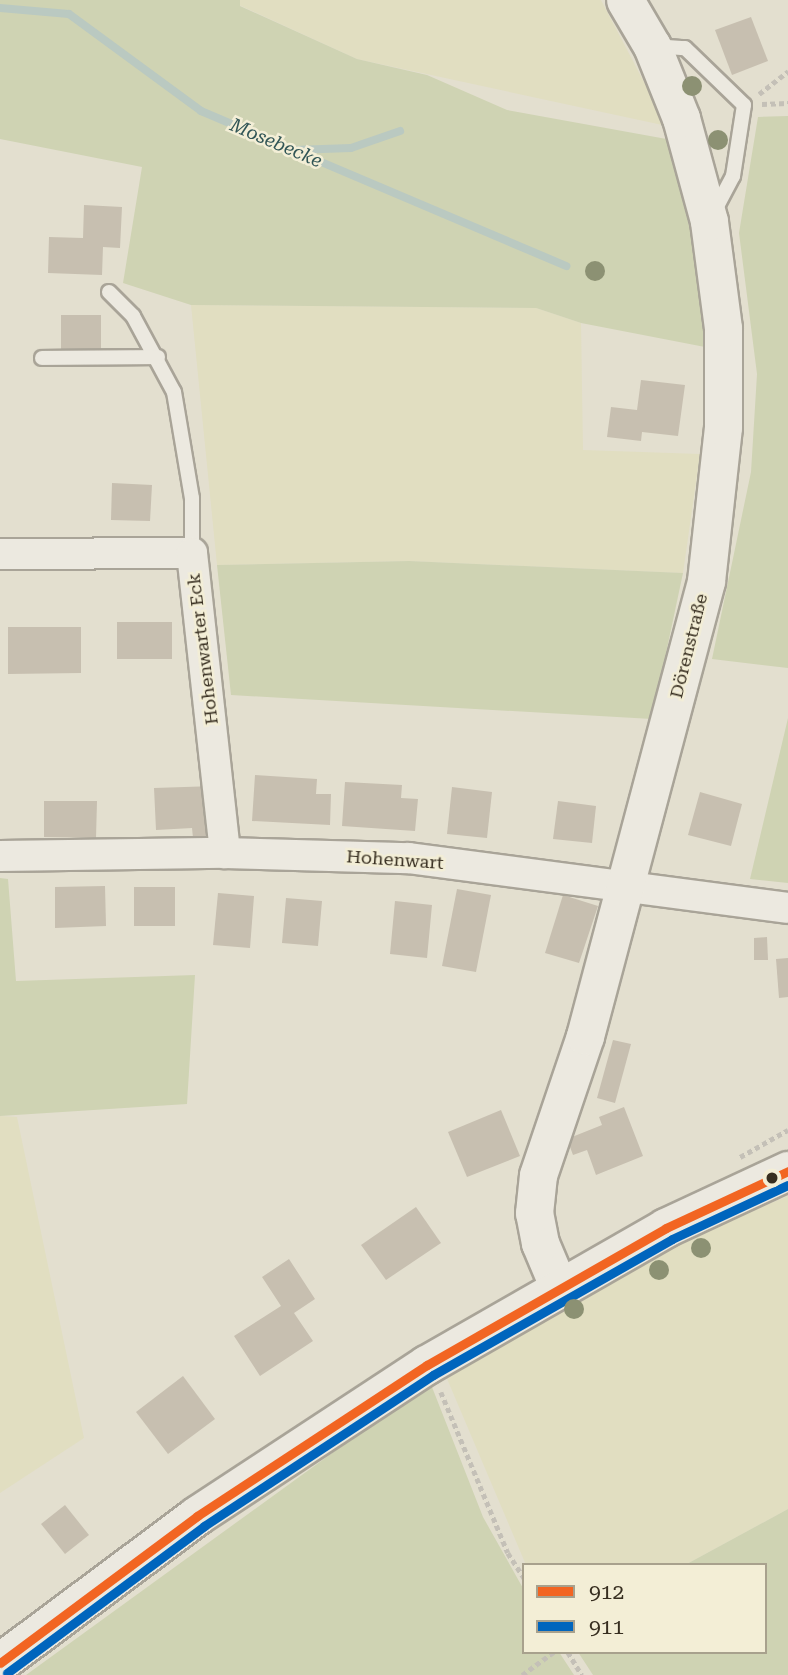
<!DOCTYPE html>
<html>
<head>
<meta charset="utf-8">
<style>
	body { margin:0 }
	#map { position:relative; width:788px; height:1675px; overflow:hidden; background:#e3dfcf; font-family:"Roboto Serif",serif }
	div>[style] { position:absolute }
	.farmland>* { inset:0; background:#e1dec1 }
	.green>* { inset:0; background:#cfd3b3 }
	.stream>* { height:8px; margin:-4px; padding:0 4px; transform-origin:4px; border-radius:4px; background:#bac9c1 }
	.building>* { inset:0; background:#c7bfb0 }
	.path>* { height:4.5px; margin-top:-2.25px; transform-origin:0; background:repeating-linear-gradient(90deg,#c4c0b7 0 5px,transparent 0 8.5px) }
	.roads { filter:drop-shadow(2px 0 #a9a498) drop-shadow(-2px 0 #a9a498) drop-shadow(0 2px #a9a498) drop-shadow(0 -2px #a9a498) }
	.service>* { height:14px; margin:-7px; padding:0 7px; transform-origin:7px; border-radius:7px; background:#ece9e0 }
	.minor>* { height:30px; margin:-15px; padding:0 15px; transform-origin:15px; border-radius:15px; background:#ece9e0 }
	.tertiary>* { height:37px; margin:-18.5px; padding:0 18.5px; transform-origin:18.5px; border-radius:18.5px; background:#ece9e0 }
	.secondary>* { height:38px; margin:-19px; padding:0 19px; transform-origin:19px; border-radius:19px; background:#ece9e0 }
	.bus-1>* { height:9px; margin:-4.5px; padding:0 4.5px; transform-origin:4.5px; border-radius:4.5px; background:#f26522 }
	.bus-2>* { height:9px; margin:-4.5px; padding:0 4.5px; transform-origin:4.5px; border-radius:4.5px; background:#0065bd }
	.trees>* { width:20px; height:20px; margin:-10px; border-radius:50%; background:#8c9173 }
	.dots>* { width:19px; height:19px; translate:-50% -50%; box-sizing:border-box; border:4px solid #f3eed6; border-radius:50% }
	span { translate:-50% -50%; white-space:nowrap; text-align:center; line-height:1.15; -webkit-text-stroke:5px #f3eed6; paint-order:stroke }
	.street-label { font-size:18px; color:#372e20 }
	.water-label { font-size:19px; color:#315556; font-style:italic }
	.legend { position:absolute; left:522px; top:1563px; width:245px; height:91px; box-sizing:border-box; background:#f3eed6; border:2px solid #a8a18d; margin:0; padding:9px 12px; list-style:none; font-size:21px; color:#372e20 }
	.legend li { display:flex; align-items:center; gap:14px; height:35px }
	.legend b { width:35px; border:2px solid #a8a18d }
</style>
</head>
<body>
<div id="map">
	<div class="farmland">
		<div style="clip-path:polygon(240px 0,601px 0,667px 126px,357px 59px,239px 5px)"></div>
		<div style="clip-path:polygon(191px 305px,536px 308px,581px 323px,583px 450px,700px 454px,683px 573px,409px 561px,217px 565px)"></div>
		<div style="clip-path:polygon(0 1116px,17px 1117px,84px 1438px,0 1493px)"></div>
		<div style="clip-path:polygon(788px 1196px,788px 1509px,685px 1565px,526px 1565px,445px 1374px,654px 1252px)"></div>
	</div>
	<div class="green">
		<div style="clip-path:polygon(0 0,240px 0,240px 6px,357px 59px,427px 75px,507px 110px,672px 140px,698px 243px,705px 347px,581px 323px,536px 308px,191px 305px,123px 283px,142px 167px,0 139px)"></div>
		<div style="clip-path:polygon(788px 116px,788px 668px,712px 659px,751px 472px,757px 374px,739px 233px,758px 117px)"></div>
		<div style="clip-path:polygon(409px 561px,683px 573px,652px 719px,231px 695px,217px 565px)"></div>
		<div style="clip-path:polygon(788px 718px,788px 883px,750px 879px)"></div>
		<div style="clip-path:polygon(0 878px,8px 879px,16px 981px,195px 975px,187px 1104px,0 1116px)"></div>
		<div style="clip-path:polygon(430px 1382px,483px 1517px,524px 1590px,524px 1652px,559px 1652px,574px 1675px,26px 1675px)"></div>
		<div style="clip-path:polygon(788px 1509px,788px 1675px,593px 1675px,578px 1652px,765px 1652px,765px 1565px,685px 1565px)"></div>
	</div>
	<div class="stream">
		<div style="left:0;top:8px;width:69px;rotate:5deg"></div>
		<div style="left:69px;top:14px;width:164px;rotate:36.3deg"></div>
		<div style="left:201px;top:111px;width:397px;rotate:23deg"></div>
		<div style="left:294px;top:150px;width:57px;rotate:-2deg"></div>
		<div style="left:351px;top:148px;width:52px;rotate:-19.1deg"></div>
	</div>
	<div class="building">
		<div style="clip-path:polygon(751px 17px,768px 61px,732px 75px,715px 30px)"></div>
		<div style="clip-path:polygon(84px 205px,122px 207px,120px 248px,103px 247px,102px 275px,48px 273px,49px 237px,83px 238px)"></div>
		<div style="clip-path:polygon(61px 315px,101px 315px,101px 354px,61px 354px)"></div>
		<div style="clip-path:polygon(641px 380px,685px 385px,678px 436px,642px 432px,641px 441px,607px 437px,611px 407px,637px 410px)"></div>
		<div style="clip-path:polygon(112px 483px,152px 485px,150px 521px,111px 520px)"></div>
		<div style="clip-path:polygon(117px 622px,172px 622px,172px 659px,117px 659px)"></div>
		<div style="clip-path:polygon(8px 627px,81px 627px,81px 673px,8px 674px)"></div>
		<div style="clip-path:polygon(255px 775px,317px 779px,316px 794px,331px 794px,330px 825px,252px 821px)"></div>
		<div style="clip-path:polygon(345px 782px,402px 785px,401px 798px,418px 799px,415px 831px,342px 826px)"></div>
		<div style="clip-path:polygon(215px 786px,218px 837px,193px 838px,192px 828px,156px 830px,154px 788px)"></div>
		<div style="clip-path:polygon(452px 787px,492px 792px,487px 838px,447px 834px)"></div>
		<div style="clip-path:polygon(700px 792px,742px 804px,731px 846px,688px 835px)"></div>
		<div style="clip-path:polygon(44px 801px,97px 801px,96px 838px,44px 837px)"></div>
		<div style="clip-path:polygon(558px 801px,596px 806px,592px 843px,553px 839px)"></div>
		<div style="clip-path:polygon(105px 886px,106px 926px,55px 928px,55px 887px)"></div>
		<div style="clip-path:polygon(134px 887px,175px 887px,175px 926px,134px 926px)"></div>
		<div style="clip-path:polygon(457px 889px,491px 895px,476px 972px,442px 966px)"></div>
		<div style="clip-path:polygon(218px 893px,254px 896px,250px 948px,213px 945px)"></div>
		<div style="clip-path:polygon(563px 895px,598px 906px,579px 963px,545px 953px)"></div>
		<div style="clip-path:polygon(286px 898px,322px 901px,318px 946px,282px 943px)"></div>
		<div style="clip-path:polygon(395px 901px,432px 905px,427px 958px,390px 954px)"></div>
		<div style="clip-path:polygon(767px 937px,768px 960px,754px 960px,754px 938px)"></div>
		<div style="clip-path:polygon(788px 958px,788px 997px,779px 998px,776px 959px)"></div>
		<div style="clip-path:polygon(613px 1040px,631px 1044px,615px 1103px,597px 1098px)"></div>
		<div style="clip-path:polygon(624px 1107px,643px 1156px,596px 1175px,587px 1150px,573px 1155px,567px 1139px,602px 1125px,599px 1117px)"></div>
		<div style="clip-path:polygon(501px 1110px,520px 1156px,467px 1177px,448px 1132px)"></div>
		<div style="clip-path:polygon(416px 1207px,441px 1243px,386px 1280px,361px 1245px)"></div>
		<div style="clip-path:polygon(289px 1259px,315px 1299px,294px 1313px,313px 1341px,260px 1376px,234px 1336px,281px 1306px,262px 1277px)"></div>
		<div style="clip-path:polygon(183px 1376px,215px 1419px,168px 1454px,136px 1412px)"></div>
		<div style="clip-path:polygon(65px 1505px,89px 1535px,65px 1554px,41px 1524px)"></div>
	</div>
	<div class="path">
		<div style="left:759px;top:94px;width:37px;rotate:-38deg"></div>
		<div style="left:762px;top:104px;width:26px;rotate:-2deg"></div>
		<div style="left:740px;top:1157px;width:55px;rotate:-29.4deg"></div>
		<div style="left:441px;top:1392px;width:174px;rotate:67.4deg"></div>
		<div style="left:508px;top:1553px;width:30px;rotate:57deg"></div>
		<div style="left:568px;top:1652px;width:27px;rotate:59deg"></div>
		<div style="left:522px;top:1675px;width:39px;rotate:-36deg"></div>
	</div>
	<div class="roads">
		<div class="service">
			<div style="left:653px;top:46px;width:32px;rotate:4deg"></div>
			<div style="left:685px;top:48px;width:82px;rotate:44deg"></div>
			<div style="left:744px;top:105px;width:72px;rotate:98.8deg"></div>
			<div style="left:733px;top:176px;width:43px;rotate:117.8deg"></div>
			<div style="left:109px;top:292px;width:34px;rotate:45deg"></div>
			<div style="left:133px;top:316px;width:86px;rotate:61.7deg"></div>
			<div style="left:174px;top:392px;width:108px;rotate:80.4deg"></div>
			<div style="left:192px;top:498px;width:55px;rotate:90deg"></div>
			<div style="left:42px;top:358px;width:116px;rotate:-0.5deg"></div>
		</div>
		<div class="minor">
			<div style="left:0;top:554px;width:192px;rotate:-0.3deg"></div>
			<div style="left:192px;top:553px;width:302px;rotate:83.7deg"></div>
			<div style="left:0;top:856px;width:225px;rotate:-0.8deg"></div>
			<div style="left:225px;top:853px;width:184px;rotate:1.6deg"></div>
			<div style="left:409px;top:858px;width:382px;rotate:7.5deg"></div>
		</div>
		<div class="tertiary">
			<div style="left:559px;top:1288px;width:49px;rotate:-112.9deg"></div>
			<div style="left:540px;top:1243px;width:31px;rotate:-101deg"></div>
			<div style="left:534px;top:1213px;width:38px;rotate:-84deg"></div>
			<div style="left:538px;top:1175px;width:147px;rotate:-71.3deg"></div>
			<div style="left:585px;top:1036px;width:471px;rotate:-75.1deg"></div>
			<div style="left:706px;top:581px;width:155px;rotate:-83.7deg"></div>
			<div style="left:723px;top:427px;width:99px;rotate:-90deg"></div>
			<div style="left:723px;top:328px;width:108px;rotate:-97.5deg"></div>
			<div style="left:709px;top:221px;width:107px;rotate:-105.2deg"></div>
			<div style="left:681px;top:118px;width:78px;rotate:-111.9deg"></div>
			<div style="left:652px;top:46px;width:53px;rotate:-120.4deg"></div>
		</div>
		<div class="secondary">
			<div style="left:0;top:1663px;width:246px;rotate:-36.7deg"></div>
			<div style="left:197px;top:1516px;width:275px;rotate:-33.3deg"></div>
			<div style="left:427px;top:1365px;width:275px;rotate:-29.8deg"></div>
			<div style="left:666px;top:1228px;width:135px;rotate:-25deg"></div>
		</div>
	</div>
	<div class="bus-1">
		<div style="left:0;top:1663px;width:246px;rotate:-36.7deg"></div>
		<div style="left:197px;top:1516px;width:275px;rotate:-33.3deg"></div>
		<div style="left:427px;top:1365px;width:275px;rotate:-29.8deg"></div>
		<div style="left:666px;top:1228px;width:135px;rotate:-25deg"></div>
	</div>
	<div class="bus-2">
		<div style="left:7px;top:1673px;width:246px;rotate:-36.7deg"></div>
		<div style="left:204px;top:1526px;width:274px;rotate:-33.4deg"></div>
		<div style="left:433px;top:1375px;width:275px;rotate:-29.6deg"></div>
		<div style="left:672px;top:1239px;width:128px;rotate:-25deg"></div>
	</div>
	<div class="trees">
		<div style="left:692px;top:86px"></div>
		<div style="left:718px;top:140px"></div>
		<div style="left:595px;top:271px"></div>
		<div style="left:701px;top:1248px"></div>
		<div style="left:659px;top:1270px"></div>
		<div style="left:574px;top:1309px"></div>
	</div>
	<div class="dots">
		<div style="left:772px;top:1178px;background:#372e20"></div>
	</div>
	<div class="street-label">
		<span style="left:689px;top:646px;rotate:-76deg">Dörenstraße</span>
		<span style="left:203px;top:649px;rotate:-97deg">Hohenwarter Eck</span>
		<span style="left:395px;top:860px;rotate:4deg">Hohenwart</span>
	</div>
	<div class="water-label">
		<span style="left:276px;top:143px;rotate:23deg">Mosebecke</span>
	</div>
	<ul class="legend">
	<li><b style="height:9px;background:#f26522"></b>912</li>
	<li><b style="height:9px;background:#0065bd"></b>911</li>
	</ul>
</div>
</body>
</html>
